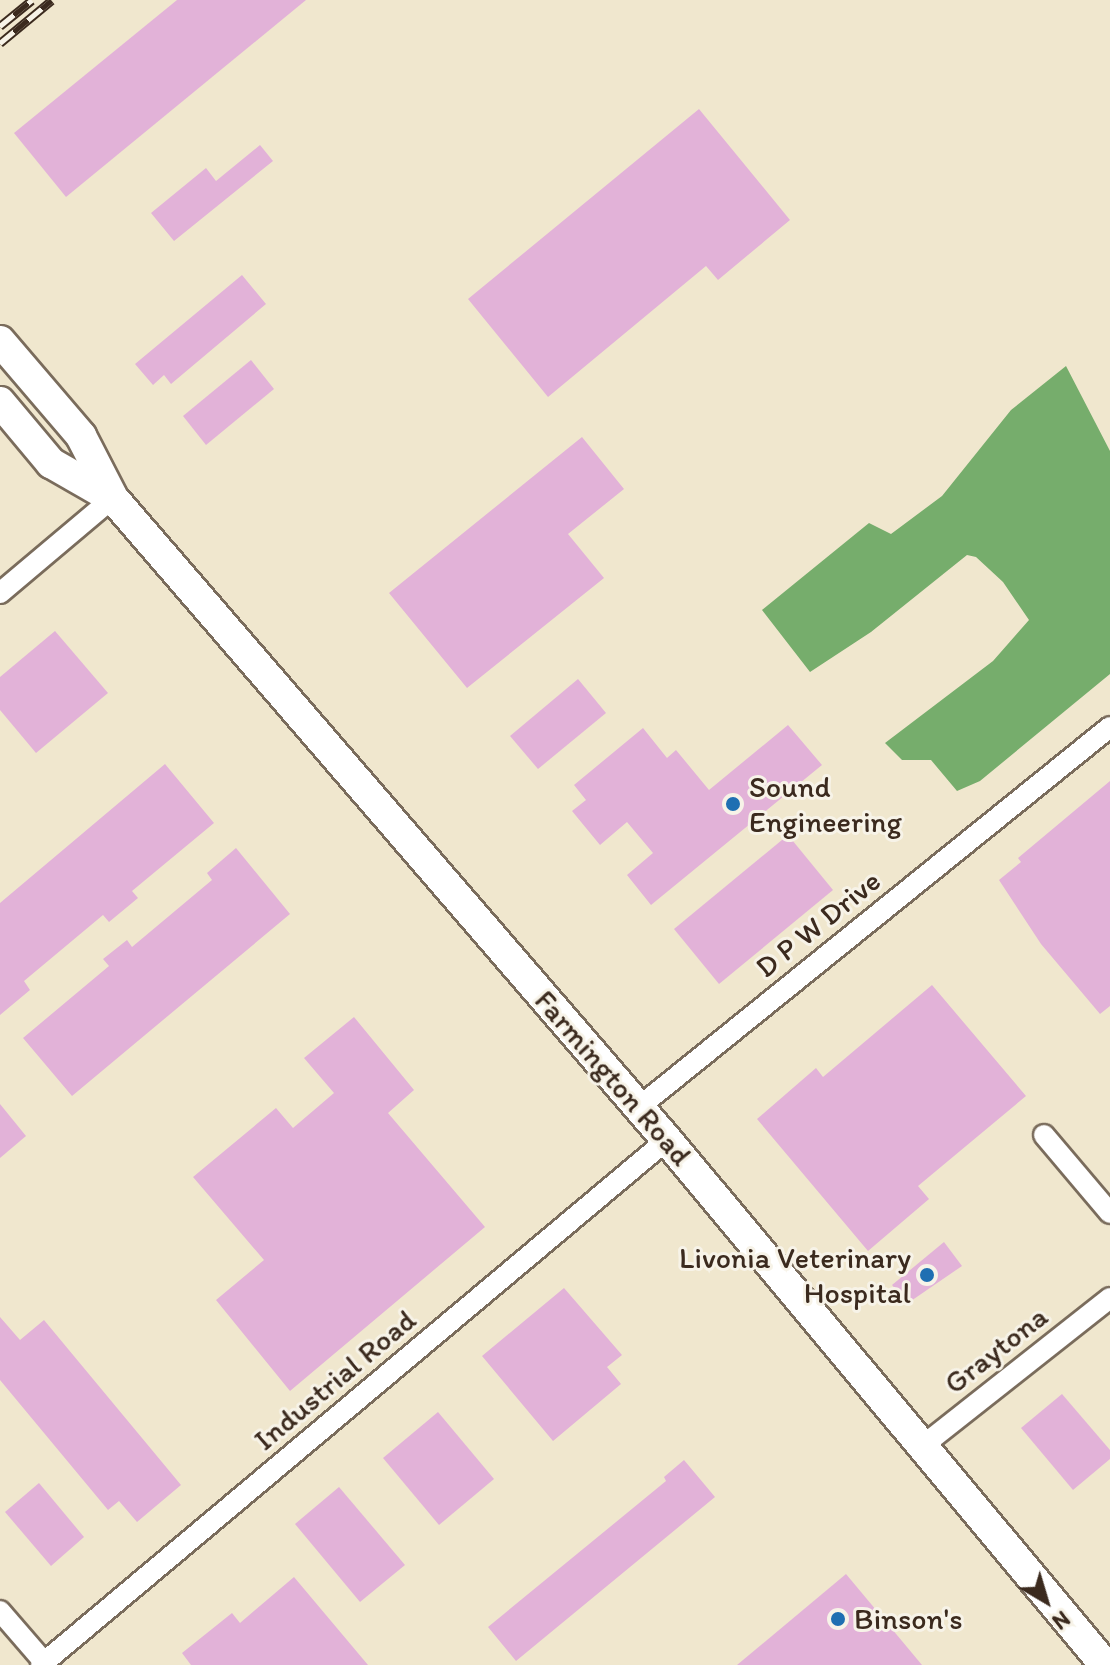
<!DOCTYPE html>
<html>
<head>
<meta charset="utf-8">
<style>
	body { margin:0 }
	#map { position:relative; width:1110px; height:1665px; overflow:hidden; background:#f0e7ce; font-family:Itim,sans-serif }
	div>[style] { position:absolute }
	.forest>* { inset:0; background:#76ad6c }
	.building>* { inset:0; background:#e2b2d8 }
	.roads { filter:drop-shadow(2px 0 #7a6c5c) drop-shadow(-2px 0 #7a6c5c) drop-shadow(0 2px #7a6c5c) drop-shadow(0 -2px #7a6c5c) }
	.minor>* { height:20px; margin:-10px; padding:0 10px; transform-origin:10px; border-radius:10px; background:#fff }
	.secondary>* { height:30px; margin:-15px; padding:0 15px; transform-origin:15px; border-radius:15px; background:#fff }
	.rail>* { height:9px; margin-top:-4.5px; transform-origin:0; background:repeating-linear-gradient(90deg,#f7f3e8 0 18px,#3b2a1e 0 36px); box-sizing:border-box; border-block:2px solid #3b2a1e }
	.dots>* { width:22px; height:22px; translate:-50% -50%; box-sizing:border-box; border:4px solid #f7f3e8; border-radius:50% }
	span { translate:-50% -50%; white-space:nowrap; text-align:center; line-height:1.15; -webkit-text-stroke:6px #f7f3e8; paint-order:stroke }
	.poi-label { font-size:30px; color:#3b2a1e }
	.left { translate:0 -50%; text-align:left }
	.right { translate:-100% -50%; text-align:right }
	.street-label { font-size:30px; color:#3b2a1e }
	.north { position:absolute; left:1006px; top:1561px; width:80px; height:80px; -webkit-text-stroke:6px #f7f3e8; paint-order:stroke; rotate:142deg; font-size:22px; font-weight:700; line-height:32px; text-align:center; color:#3b2a1e }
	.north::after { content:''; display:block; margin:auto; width:28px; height:36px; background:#3b2a1e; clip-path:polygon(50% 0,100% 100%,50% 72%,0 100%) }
</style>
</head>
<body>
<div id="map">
	<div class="forest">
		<div style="clip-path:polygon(1066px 366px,1110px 451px,1110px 674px,980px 781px,957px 791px,931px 760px,902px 760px,885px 743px,993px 661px,1029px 620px,1003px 582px,976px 557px,967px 555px,871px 632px,810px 672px,762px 610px,869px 523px,891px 534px,942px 496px,1011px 410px)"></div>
	</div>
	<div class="building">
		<div style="clip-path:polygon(177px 0,306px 0,66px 197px,14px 133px)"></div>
		<div style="clip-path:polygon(699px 109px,790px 220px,718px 280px,706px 266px,548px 397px,468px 299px)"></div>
		<div style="clip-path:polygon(260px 145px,273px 161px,174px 241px,151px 213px,206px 168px,216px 181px)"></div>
		<div style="clip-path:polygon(242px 275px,266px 304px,171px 384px,164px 375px,153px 385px,135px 364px)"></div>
		<div style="clip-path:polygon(251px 360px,274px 389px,206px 445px,183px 416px)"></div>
		<div style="clip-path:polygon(582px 437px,624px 489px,568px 534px,604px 578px,467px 688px,389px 593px)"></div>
		<div style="clip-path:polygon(55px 631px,108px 693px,36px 753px,0 710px,0 677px)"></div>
		<div style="clip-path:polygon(578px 679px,606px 713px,538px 769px,510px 736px)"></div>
		<div style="clip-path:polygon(788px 725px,822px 765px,651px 905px,627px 875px,653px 853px,627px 822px,600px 845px,572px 811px,586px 800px,574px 785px,643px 728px,667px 758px,676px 750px,709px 790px)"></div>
		<div style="clip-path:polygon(165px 764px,214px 823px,132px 891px,138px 898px,109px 922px,103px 915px,24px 981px,30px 990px,0 1015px,0 903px)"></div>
		<div style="clip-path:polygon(1110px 781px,1110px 1006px,1100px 1014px,1041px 944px,999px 880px,1021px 862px,1018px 858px)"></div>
		<div style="clip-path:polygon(788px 835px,833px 890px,719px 984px,674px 929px)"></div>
		<div style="clip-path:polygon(236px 848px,290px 914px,72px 1096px,23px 1038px,109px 966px,103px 959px,127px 940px,132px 947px,212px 880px,207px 873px)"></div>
		<div style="clip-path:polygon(932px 985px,1026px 1096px,918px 1186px,929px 1199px,868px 1251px,757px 1119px,816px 1068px,823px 1077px)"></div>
		<div style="clip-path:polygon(354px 1017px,414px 1090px,388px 1113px,485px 1227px,290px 1391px,216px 1300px,264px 1260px,193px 1177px,276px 1108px,293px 1128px,334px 1093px,304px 1058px)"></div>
		<div style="clip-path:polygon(0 1104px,26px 1136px,0 1158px)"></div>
		<div style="clip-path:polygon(944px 1242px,962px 1266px,908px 1303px,892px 1285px)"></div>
		<div style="clip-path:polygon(564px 1288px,622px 1355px,607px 1367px,621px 1384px,553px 1441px,482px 1356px)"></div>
		<div style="clip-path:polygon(0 1317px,20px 1340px,44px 1320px,181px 1485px,137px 1522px,119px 1501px,108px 1510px,0 1380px)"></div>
		<div style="clip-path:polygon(1062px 1394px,1110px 1450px,1110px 1459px,1073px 1490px,1021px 1428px)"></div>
		<div style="clip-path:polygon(438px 1412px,494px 1479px,439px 1525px,383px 1458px)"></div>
		<div style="clip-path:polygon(684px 1460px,715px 1497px,516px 1661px,488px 1627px,666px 1481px,664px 1477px)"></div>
		<div style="clip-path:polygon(39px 1483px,84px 1537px,51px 1566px,5px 1512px)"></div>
		<div style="clip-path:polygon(339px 1487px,405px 1565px,360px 1602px,295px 1524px)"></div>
		<div style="clip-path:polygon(846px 1574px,922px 1665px,737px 1665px)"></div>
		<div style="clip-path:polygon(294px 1577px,368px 1665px,191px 1665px,182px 1653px,232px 1613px,240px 1623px)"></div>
	</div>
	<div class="roads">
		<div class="minor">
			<div style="left:0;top:593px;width:148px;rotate:-40.1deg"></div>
			<div style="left:639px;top:1107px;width:605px;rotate:-38.9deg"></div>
			<div style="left:1044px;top:1135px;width:102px;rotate:49.8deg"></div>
			<div style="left:920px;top:1448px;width:242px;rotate:-38.3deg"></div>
			<div style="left:0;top:1611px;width:67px;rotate:49.2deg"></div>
			<div style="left:41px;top:1665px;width:817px;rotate:-39.99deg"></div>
		</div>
		<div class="secondary">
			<div style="left:0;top:341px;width:125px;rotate:49.5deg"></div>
			<div style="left:81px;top:436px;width:70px;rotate:62.7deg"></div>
			<div style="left:113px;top:498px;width:848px;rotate:49.21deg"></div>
			<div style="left:667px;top:1140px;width:684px;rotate:50.16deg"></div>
			<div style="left:0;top:402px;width:80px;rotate:50.1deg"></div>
			<div style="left:51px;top:463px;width:70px;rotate:29.8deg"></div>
		</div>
	</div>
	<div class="rail">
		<div style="left:0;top:26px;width:41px;rotate:-39.1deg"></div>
		<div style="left:0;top:43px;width:67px;rotate:-39.6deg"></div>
	</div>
	<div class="dots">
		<div style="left:733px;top:804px;background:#1f6fb2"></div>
		<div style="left:927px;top:1275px;background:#1f6fb2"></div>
		<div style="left:838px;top:1619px;background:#1f6fb2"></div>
	</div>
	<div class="poi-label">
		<span class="left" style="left:749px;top:804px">Sound<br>Engineering</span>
		<span class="right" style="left:911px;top:1275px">Livonia Veterinary<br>Hospital</span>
		<span class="left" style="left:854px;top:1619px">Binson's</span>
	</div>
	<div class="street-label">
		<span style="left:818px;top:924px;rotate:-39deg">D P W Drive</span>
		<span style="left:613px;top:1078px;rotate:49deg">Farmington Road</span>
		<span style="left:996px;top:1350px;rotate:-38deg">Graytona</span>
		<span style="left:335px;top:1380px;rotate:-40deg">Industrial Road</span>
	</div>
	<div class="north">N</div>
</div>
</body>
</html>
